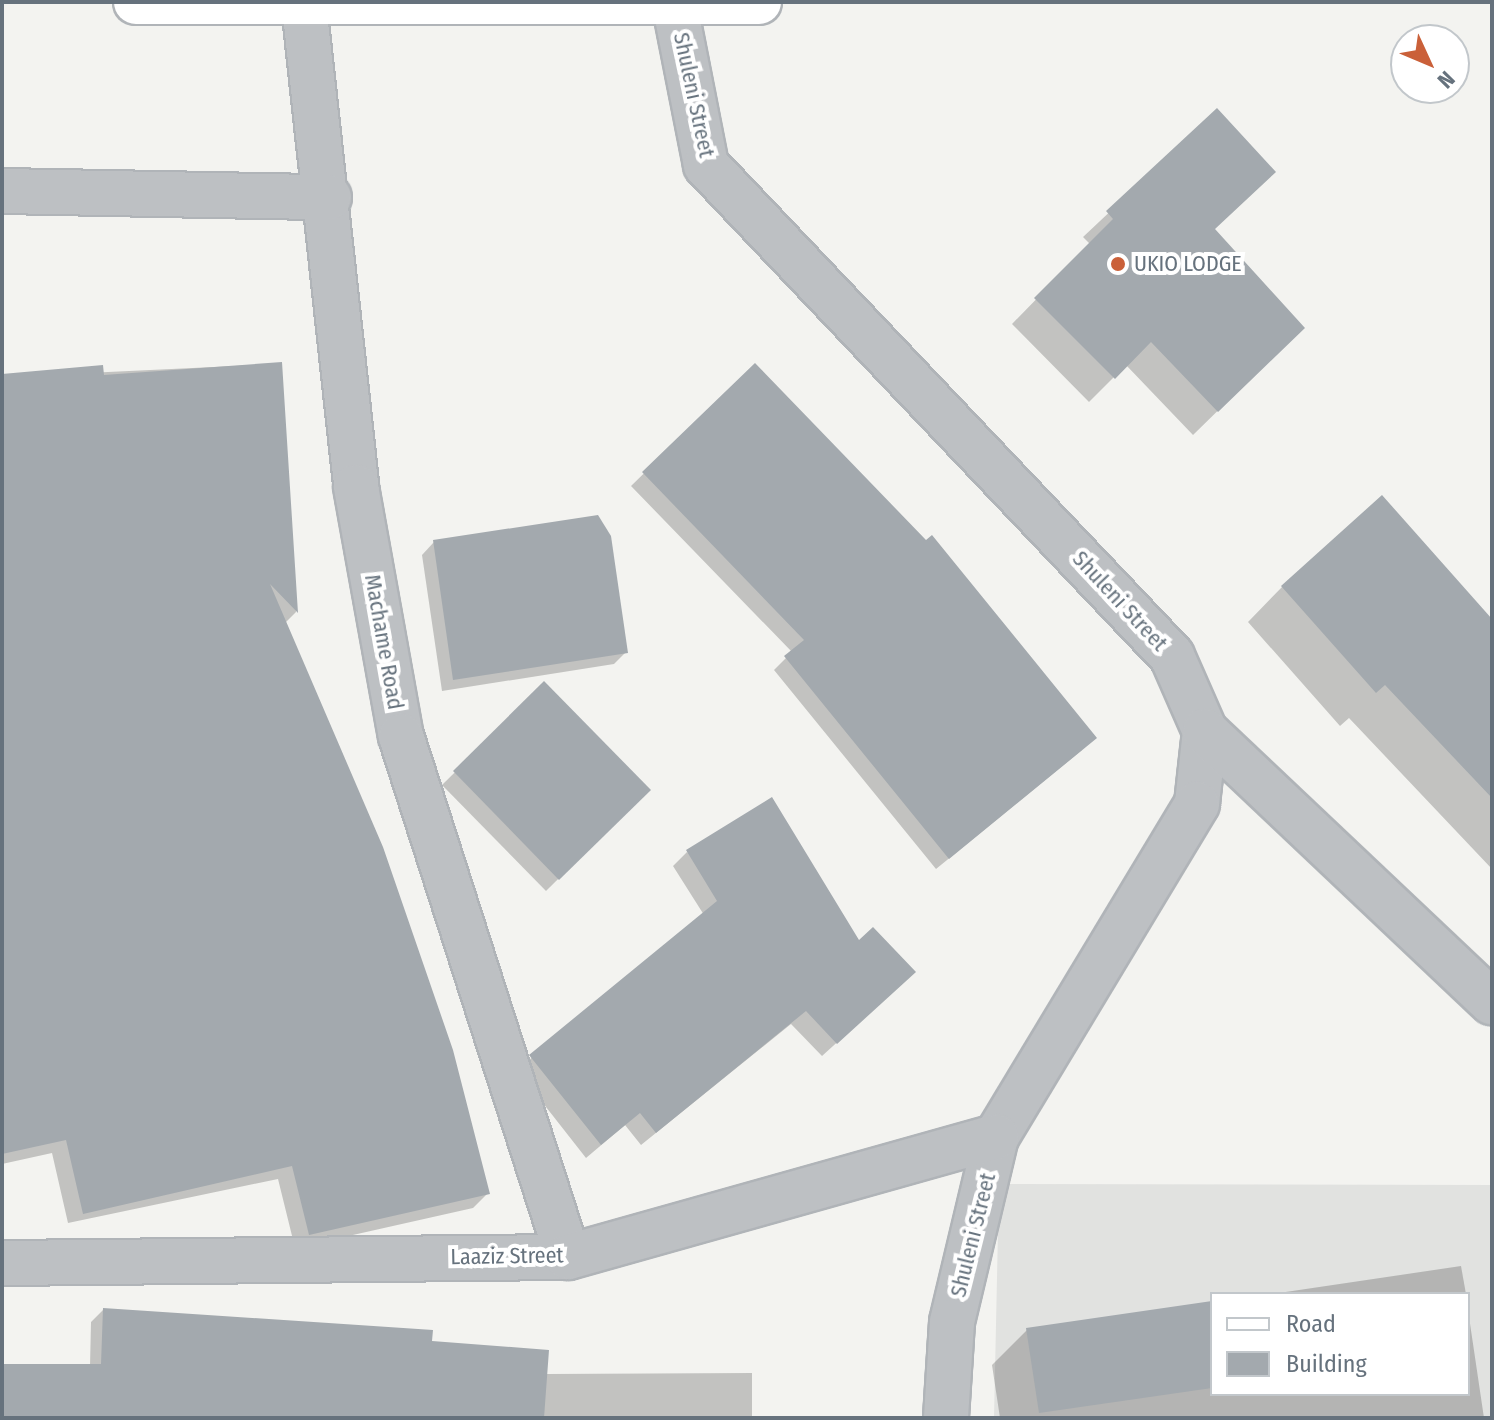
<!DOCTYPE html>
<html>
<head>
<meta charset="utf-8">
<style>
	body { margin:0 }
	#map { position:relative; width:1494px; height:1420px; overflow:hidden; background:#f3f3f0; font-family:"Fira Sans Condensed",sans-serif }
	div>[style] { position:absolute }
	.built>* { inset:0; background:#e1e2e0 }
	.shadow>* { inset:0; background:#0003 }
	.building>* { inset:0; background:#a3a9ae }
	.roads { filter:drop-shadow(2px 0 #b0b4b8) drop-shadow(-2px 0 #b0b4b8) drop-shadow(0 2px #b0b4b8) drop-shadow(0 -2px #b0b4b8) }
	.street>* { height:44px; margin:-22px; padding:0 22px; transform-origin:22px; border-radius:22px; background:#bdc0c3 }
	.secondary>* { height:44px; margin:-22px; padding:0 22px; transform-origin:22px; border-radius:22px; background:#fff }
	.dots>* { width:22px; height:22px; translate:-50% -50%; box-sizing:border-box; border:4px solid #fff; border-radius:50% }
	span { translate:-50% -50%; white-space:nowrap; text-align:center; line-height:1.15; -webkit-text-stroke:8px #fff; paint-order:stroke }
	.street-label { font-size:22px; color:#66727d }
	.poi-label { font-size:22px; color:#66727d }
	.left { translate:0 -50%; text-align:left }
	.frame { position:absolute; inset:0; border:4px solid #66727d; pointer-events:none }
	.legend { position:absolute; left:1210px; top:1292px; width:260px; height:104px; box-sizing:border-box; background:#fff; border:2px solid #c2c7cb; margin:0; padding:10px 14px; list-style:none; font-size:24px; color:#66727d }
	.legend li { display:flex; align-items:center; gap:16px; height:40px }
	.legend b { width:40px; border:2px solid #c2c7cb }
	.north { position:absolute; left:1390px; top:24px; width:80px; height:80px; box-sizing:border-box; background:#fff; border:2px solid #c2c7cb; border-radius:50%; rotate:134deg; font-size:22px; font-weight:700; line-height:32px; text-align:center; color:#66727d }
	.north::after { content:''; display:block; margin:auto; width:28px; height:36px; background:#ca6039; clip-path:polygon(50% 0,100% 100%,50% 72%,0 100%) }
</style>
</head>
<body>
<div id="map">
	<div class="built">
		<div style="clip-path:polygon(evenodd,999px 1184px,1492px 1185px,1492px 1418px,994px 1418px,999px 1184px,1212px 1294px,1468px 1294px,1468px 1394px,1212px 1394px,1212px 1294px)"></div>
	</div>
	<div class="shadow">
		<div style="clip-path:polygon(1217px 111px,1213px 229px,1278px 352px,1193px 435px,1126px 365px,1089px 402px,1012px 324px,1090px 244px,1083px 237px)"></div>
		<div style="clip-path:polygon(280px 364px,296px 612px,284px 624px,487px 1194px,473px 1208px,295px 1248px,278px 1179px,68px 1223px,52px 1153px,2px 1164px,2px 377px)"></div>
		<div style="clip-path:polygon(755px 365px,1082px 750px,936px 869px,774px 670px,792px 652px,631px 486px)"></div>
		<div style="clip-path:polygon(434px 542px,626px 652px,614px 664px,442px 691px,422px 555px)"></div>
		<div style="clip-path:polygon(1282px 587px,1492px 622px,1492px 869px,1349px 718px,1340px 726px,1248px 622px)"></div>
		<div style="clip-path:polygon(544px 684px,648px 790px,546px 891px,442px 785px)"></div>
		<div style="clip-path:polygon(687px 852px,899px 986px,822px 1056px,791px 1024px,641px 1145px,625px 1125px,586px 1158px,517px 1070px,704px 915px,673px 866px)"></div>
		<div style="clip-path:polygon(1461px 1266px,1466px 1294px,1272px 1294px)"></div>
		<div style="clip-path:polygon(1212px 1303px,1212px 1394px,1468px 1394px,1468px 1310px,1484px 1418px,1000px 1418px,992px 1365px,1027px 1330px)"></div>
		<div style="clip-path:polygon(103px 1310px,430px 1343px,545px 1374px,752px 1373px,752px 1418px,2px 1418px,2px 1366px,90px 1366px,91px 1322px)"></div>
	</div>
	<div class="building">
		<div style="clip-path:polygon(1217px 108px,1276px 172px,1215px 229px,1305px 328px,1218px 412px,1151px 342px,1115px 379px,1034px 298px,1113px 219px,1106px 211px)"></div>
		<div style="clip-path:polygon(282px 362px,298px 613px,270px 584px,383px 847px,453px 1050px,490px 1194px,309px 1235px,292px 1166px,83px 1214px,66px 1140px,2px 1154px,2px 374px,103px 365px,104px 375px)"></div>
		<div style="clip-path:polygon(755px 363px,926px 540px,932px 535px,1097px 738px,949px 859px,784px 656px,804px 640px,642px 472px)"></div>
		<div style="clip-path:polygon(1382px 495px,1492px 619px,1492px 798px,1385px 685px,1376px 693px,1281px 586px)"></div>
		<div style="clip-path:polygon(598px 515px,611px 536px,628px 653px,453px 680px,433px 540px)"></div>
		<div style="clip-path:polygon(544px 681px,651px 790px,559px 880px,453px 771px)"></div>
		<div style="clip-path:polygon(772px 797px,859px 940px,873px 927px,916px 972px,837px 1044px,806px 1011px,656px 1133px,640px 1113px,601px 1145px,529px 1055px,717px 901px,686px 850px)"></div>
		<div style="clip-path:polygon(1212px 1301px,1212px 1388px,1039px 1413px,1026px 1328px)"></div>
		<div style="clip-path:polygon(103px 1308px,433px 1330px,432px 1341px,549px 1350px,544px 1418px,2px 1418px,2px 1364px,101px 1364px)"></div>
	</div>
	<div class="roads">
		<div class="street">
			<div style="left:304px;top:5px;width:485px;rotate:83.8deg"></div>
			<div style="left:356px;top:487px;width:253px;rotate:79.8deg"></div>
			<div style="left:401px;top:736px;width:547px;rotate:72.23deg"></div>
			<div style="left:675px;top:7px;width:161px;rotate:78.9deg"></div>
			<div style="left:706px;top:165px;width:677px;rotate:46.5deg"></div>
			<div style="left:1172px;top:656px;width:82px;rotate:66.3deg"></div>
			<div style="left:1205px;top:731px;width:73px;rotate:96.3deg"></div>
			<div style="left:1197px;top:804px;width:389px;rotate:121.1deg"></div>
			<div style="left:996px;top:1137px;width:190px;rotate:103.4deg"></div>
			<div style="left:952px;top:1322px;width:96px;rotate:93.6deg"></div>
			<div style="left:2px;top:191px;width:327px;rotate:1.1deg"></div>
			<div style="left:1205px;top:731px;width:395px;rotate:43.4deg"></div>
			<div style="left:2px;top:1263px;width:566px;rotate:-0.61deg"></div>
			<div style="left:568px;top:1257px;width:445px;rotate:-15.7deg"></div>
		</div>
		<div class="secondary">
			<div style="left:136px;top:2px;width:623px"></div>
		</div>
	</div>
	<div class="dots">
		<div style="left:1118px;top:264px;background:#ca6039"></div>
	</div>
	<div class="street-label">
		<span style="left:694px;top:95px;rotate:78deg">Shuleni Street</span>
		<span style="left:1120px;top:601px;rotate:47deg">Shuleni Street</span>
		<span style="left:384px;top:642px;rotate:80deg">Machame Road</span>
		<span style="left:973px;top:1235px;rotate:-76deg">Shuleni Street</span>
		<span style="left:507px;top:1256px;rotate:-1deg">Laaziz Street</span>
	</div>
	<div class="poi-label">
		<span class="left" style="left:1134px;top:264px">UKIO LODGE</span>
	</div>
	<div class="frame"></div>
	<ul class="legend">
	<li><b style="height:10px;background:#fff"></b>Road</li>
	<li><b style="height:22px;background:#a3a9ae"></b>Building</li>
	</ul>
	<div class="north">N</div>
</div>
</body>
</html>
